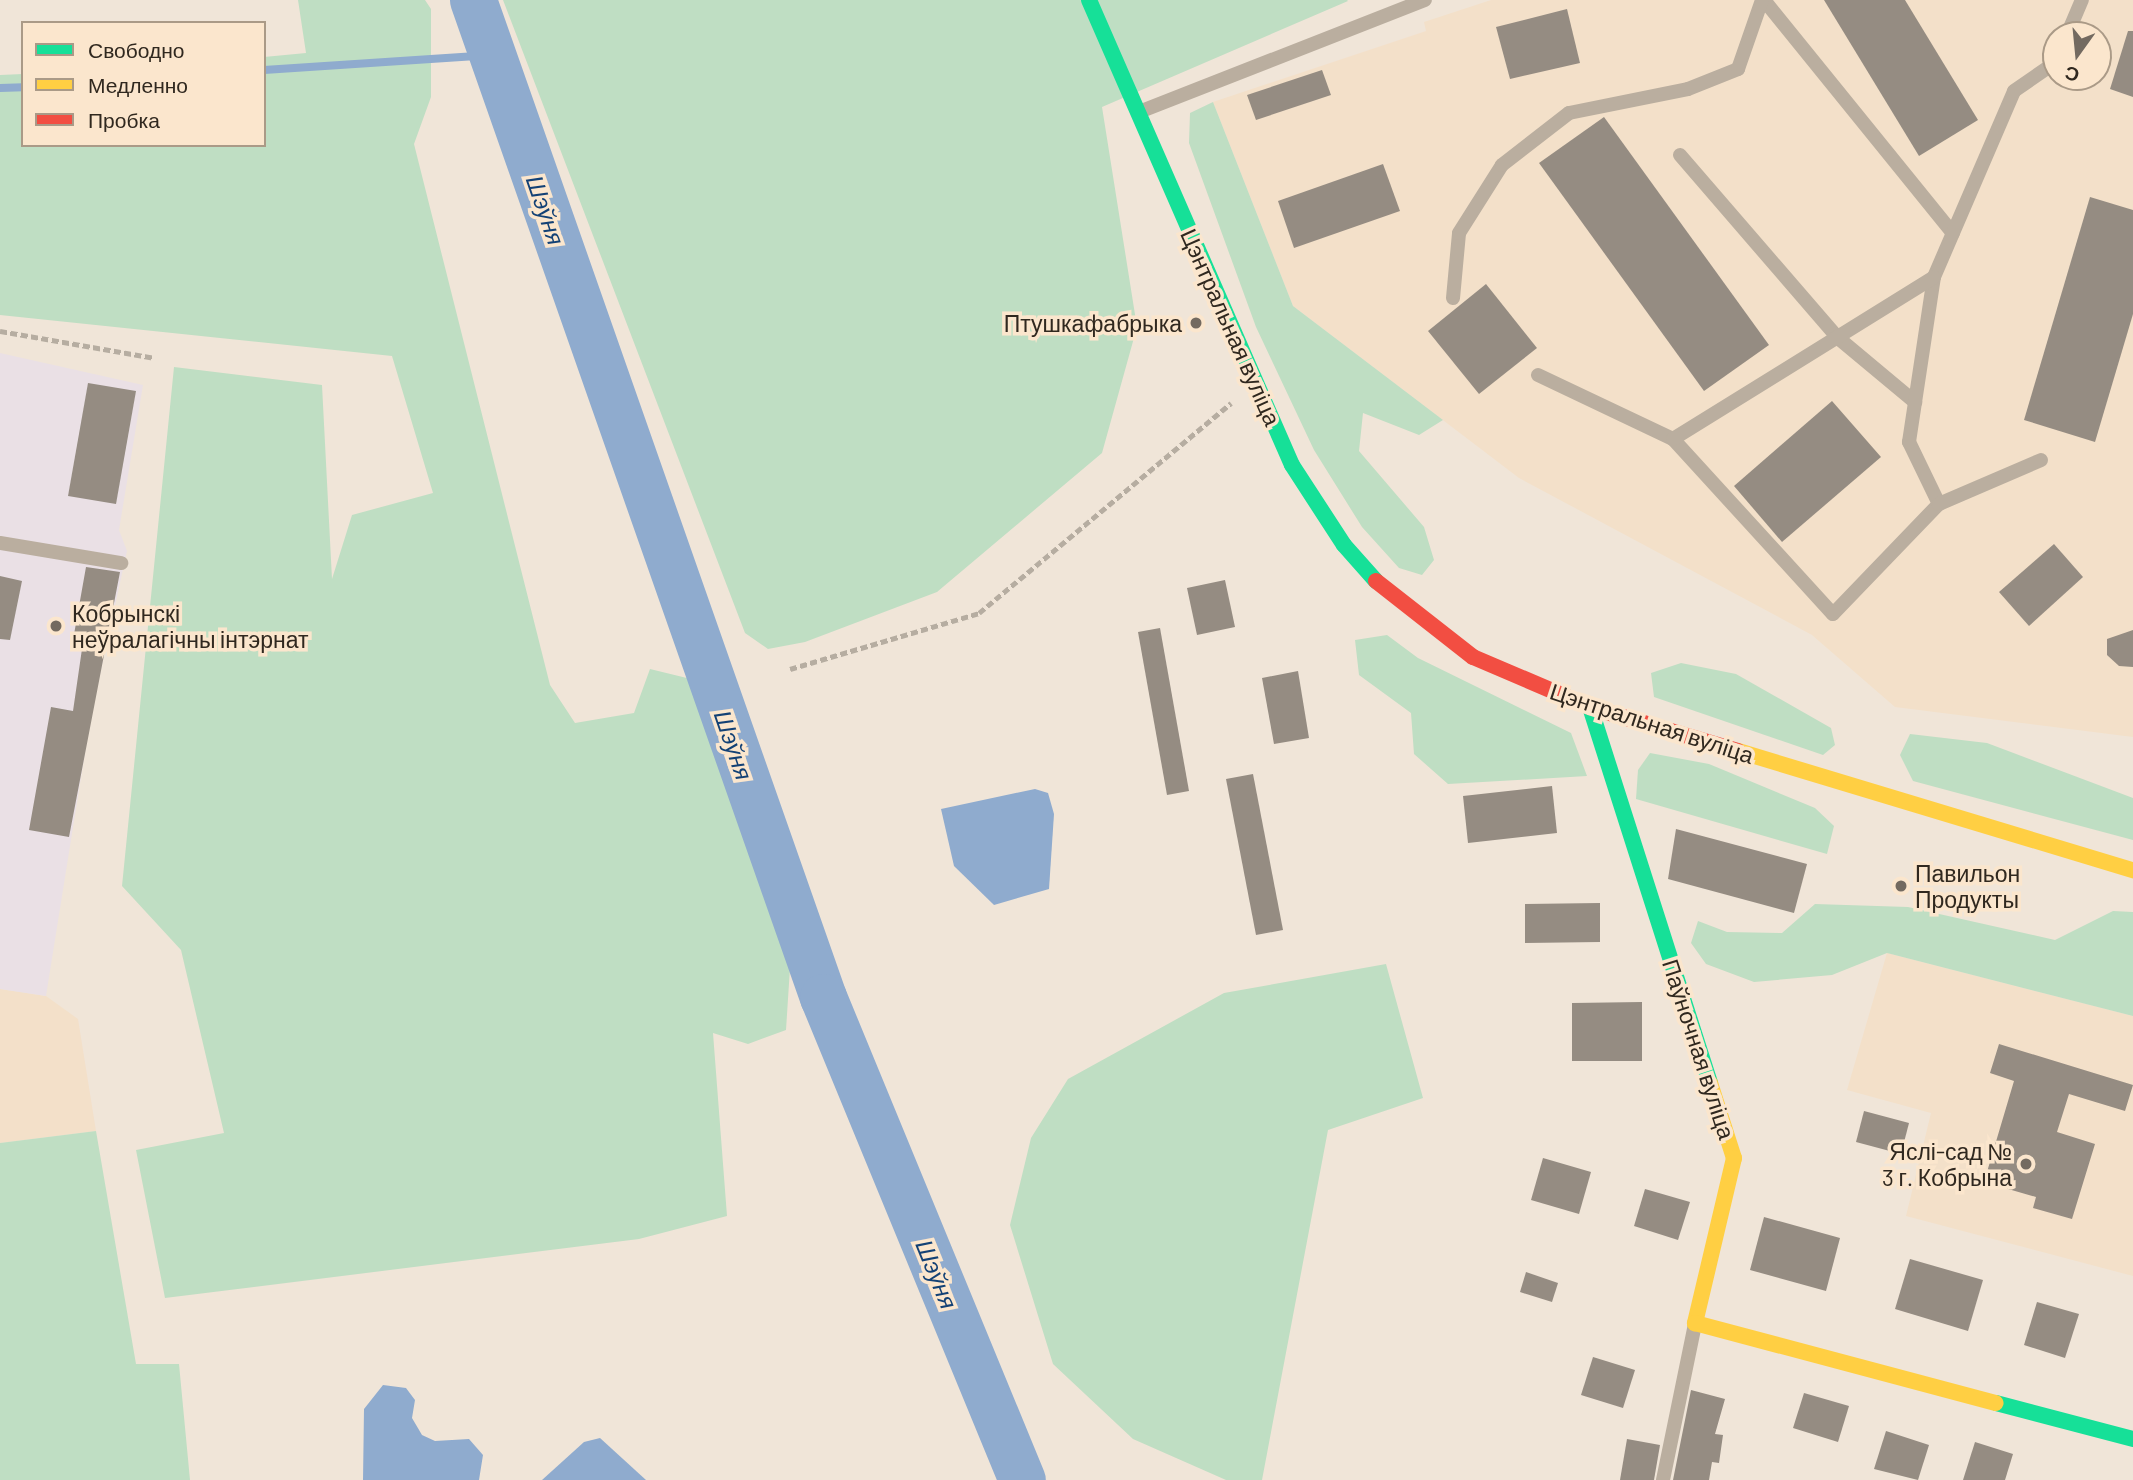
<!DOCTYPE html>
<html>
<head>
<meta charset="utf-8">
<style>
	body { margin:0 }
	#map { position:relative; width:2133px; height:1480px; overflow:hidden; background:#f0e5d8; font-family:Barlow,sans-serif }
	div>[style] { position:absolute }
	.built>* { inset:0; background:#f3e0c9 }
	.medical>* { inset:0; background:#eae0e5 }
	.green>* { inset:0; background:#bfdec3 }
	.water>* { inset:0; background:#8fabce }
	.stream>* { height:8px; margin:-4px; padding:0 4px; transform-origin:4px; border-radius:4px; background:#8fabce }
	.river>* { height:47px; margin:-23.5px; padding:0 23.5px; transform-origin:23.5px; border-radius:23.5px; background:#8fabce }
	.building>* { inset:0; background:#958c82 }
	.path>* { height:4.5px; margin-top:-2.25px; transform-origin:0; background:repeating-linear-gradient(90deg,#b6ada1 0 7px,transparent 0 10.5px) }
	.lane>* { height:14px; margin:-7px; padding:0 7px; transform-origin:7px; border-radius:7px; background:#baae9f }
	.fast>* { height:16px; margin:-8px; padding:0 8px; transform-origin:8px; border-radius:8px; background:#16e098 }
	.slow>* { height:16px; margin:-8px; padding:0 8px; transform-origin:8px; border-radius:8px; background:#ffcf43 }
	.jam>* { height:16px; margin:-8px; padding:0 8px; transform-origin:8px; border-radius:8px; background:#f24e42 }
	.dots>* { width:19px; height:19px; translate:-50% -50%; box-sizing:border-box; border:4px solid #fbe6cd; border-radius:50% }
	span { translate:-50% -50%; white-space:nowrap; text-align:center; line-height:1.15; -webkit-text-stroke:7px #fbe6cd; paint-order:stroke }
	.poi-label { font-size:23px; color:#30281f }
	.right { translate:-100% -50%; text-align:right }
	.left { translate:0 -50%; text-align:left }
	.street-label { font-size:23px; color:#30281f }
	.water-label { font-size:24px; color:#134175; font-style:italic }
	.legend { position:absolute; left:21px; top:21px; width:245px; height:126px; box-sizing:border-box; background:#fbe6cd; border:2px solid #aa9a87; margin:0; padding:9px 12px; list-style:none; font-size:21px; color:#30281f }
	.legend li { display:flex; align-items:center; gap:14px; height:35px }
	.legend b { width:35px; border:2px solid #aa9a87 }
	.north { position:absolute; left:2042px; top:21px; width:70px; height:70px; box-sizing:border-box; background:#fbe6cd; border:2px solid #aa9a87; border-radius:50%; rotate:195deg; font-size:19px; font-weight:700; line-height:28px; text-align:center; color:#30281f }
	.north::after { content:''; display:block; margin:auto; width:24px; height:32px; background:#736a60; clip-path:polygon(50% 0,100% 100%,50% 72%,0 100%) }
</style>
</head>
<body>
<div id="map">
	<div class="built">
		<div style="clip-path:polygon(evenodd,1491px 0,2133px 0,2133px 737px,1895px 707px,1812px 635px,1519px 478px,1293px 306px,1213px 102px,1426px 31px,1424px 22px,1491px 0,2056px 35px,2098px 35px,2098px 77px,2056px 77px,2056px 35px)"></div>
		<div style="clip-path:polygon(1887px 953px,2133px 1016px,2133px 1276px,1906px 1216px,1931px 1113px,1847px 1090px)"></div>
		<div style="clip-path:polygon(0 989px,46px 996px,78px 1019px,96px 1131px,0 1143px)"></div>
	</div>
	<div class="medical">
		<div style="clip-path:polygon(0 353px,143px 385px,119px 530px,127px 551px,91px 715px,46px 996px,0 989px)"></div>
	</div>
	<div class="green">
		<div style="clip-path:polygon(298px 0,425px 0,431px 9px,431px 97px,414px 144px,550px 685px,575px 723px,634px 713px,650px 669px,695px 680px,790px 968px,786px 1030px,748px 1044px,713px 1033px,727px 1216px,639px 1239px,165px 1298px,136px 1150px,224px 1133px,181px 950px,122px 886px,174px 367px,322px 385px,332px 579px,352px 515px,433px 493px,392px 356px,0 315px,0 75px,23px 74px,23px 145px,264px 145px,264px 57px,306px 53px)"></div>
		<div style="clip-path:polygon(503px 0,1347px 0,1348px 1px,1102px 107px,1137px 327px,1102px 453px,937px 592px,805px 642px,768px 649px,745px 633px)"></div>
		<div style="clip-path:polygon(1213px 102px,1293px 306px,1443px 420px,1419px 435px,1363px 413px,1359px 451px,1424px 527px,1434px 560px,1422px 575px,1399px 568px,1362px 527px,1314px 450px,1256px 327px,1189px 143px,1190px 113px)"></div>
		<div style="clip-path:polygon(1387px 635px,1418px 658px,1571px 733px,1587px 776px,1448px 784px,1414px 754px,1411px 713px,1359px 675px,1355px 640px)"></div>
		<div style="clip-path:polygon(1681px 663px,1736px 674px,1831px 728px,1835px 745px,1823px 755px,1654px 697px,1651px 673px)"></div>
		<div style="clip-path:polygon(1910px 734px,1987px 743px,2133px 798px,2133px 840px,1913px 781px,1900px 755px)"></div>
		<div style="clip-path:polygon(1650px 753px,1709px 764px,1815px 808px,1834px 826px,1827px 854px,1636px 799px,1638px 770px)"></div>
		<div style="clip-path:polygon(1815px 904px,1908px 907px,2055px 940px,2113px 911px,2133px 912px,2133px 1016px,1887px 953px,1832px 975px,1754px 982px,1706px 964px,1691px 943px,1698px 921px,1727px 932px,1782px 933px)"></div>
		<div style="clip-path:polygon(1386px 964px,1423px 1098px,1328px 1130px,1262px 1480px,1226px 1480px,1133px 1439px,1053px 1364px,1010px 1225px,1031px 1138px,1068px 1079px,1224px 993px)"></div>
		<div style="clip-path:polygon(96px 1131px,136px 1364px,179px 1364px,190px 1480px,0 1480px,0 1143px)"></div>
	</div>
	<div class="water">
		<div style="clip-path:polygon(1035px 789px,1048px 793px,1054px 814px,1049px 889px,994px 905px,954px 866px,941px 809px)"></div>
		<div style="clip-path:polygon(383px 1385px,406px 1388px,415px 1400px,412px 1418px,422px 1435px,435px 1441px,469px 1439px,483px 1455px,479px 1480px,363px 1480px,364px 1409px)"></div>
		<div style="clip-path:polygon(600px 1438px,646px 1480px,542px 1480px,584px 1442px)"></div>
	</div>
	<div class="stream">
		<div style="left:264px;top:70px;width:228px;rotate:-3.8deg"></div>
		<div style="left:0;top:88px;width:23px;rotate:-2deg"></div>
	</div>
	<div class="river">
		<div style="left:473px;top:0;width:1057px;rotate:70.66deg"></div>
		<div style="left:823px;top:997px;width:522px;rotate:67.61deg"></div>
	</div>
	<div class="building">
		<div style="clip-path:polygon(1824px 0,1905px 0,1978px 120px,1919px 156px)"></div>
		<div style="clip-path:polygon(1567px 9px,1580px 63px,1510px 79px,1496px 27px)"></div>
		<div style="clip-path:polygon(2128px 31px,2133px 31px,2133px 97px,2110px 89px)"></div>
		<div style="clip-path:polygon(1322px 70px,1331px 95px,1256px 120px,1247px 95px)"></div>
		<div style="clip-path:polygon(1604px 117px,1769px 345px,1704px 391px,1539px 163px)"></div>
		<div style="clip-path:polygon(1383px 164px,1400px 211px,1294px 248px,1278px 201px)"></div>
		<div style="clip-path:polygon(2090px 197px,2133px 210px,2133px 314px,2095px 442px,2024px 420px)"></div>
		<div style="clip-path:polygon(1486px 284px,1537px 348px,1479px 394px,1428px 331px)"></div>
		<div style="clip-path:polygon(88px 383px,136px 391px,116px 504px,68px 496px)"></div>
		<div style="clip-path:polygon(1832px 401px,1881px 457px,1782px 542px,1734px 486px)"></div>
		<div style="clip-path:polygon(2054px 544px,2083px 577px,2029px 626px,1999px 592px)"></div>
		<div style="clip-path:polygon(86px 567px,120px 572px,69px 837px,29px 830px,51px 707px,73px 711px,83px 642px,73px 640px)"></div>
		<div style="clip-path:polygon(0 576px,22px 581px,10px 640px,0 639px)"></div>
		<div style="clip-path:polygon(1225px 580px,1235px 627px,1197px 635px,1187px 588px)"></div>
		<div style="clip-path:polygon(1160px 628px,1189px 791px,1167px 795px,1138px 632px)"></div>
		<div style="clip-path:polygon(2133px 630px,2133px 667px,2119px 666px,2107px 655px,2107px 639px)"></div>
		<div style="clip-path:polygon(1298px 671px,1309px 738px,1274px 744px,1262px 678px)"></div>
		<div style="clip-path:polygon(1253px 774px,1283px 930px,1256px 935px,1226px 779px)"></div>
		<div style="clip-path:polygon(1552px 786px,1557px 833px,1468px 843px,1463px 796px)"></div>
		<div style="clip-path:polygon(1676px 829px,1807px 864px,1794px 913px,1668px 879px)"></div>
		<div style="clip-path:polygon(1600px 903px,1600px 942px,1525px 943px,1525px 904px)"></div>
		<div style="clip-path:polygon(1642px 1002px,1642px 1061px,1572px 1061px,1572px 1003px)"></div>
		<div style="clip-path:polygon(1999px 1044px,2133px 1085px,2125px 1111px,2069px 1094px,2057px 1132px,2095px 1144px,2072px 1219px,2033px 1208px,2036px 1197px,1984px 1182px,2014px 1081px,1990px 1073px)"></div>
		<div style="clip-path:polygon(1864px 1111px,1909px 1123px,1901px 1154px,1856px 1142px)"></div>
		<div style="clip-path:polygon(1543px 1158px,1591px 1172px,1579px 1214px,1531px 1200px)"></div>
		<div style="clip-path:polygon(1645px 1189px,1690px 1202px,1678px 1240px,1634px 1226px)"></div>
		<div style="clip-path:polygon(1764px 1217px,1840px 1238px,1826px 1291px,1750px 1270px)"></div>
		<div style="clip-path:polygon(1910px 1259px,1983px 1280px,1968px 1331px,1895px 1309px)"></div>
		<div style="clip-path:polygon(1526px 1272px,1558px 1283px,1552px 1302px,1520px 1292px)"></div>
		<div style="clip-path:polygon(2037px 1302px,2079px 1314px,2065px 1358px,2024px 1345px)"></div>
		<div style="clip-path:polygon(1593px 1357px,1635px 1370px,1623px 1408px,1581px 1395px)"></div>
		<div style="clip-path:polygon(1691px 1390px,1725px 1399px,1715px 1434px,1723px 1435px,1719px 1463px,1712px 1462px,1709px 1480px,1673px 1480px)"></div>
		<div style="clip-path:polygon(1804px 1393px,1849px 1406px,1838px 1442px,1793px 1428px)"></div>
		<div style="clip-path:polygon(1886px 1431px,1929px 1445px,1918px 1480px,1874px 1469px)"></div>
		<div style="clip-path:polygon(1627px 1439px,1660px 1445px,1654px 1480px,1620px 1480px)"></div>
		<div style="clip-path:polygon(1975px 1442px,2013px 1454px,2005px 1480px,1963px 1480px)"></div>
	</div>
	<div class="path">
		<div style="left:0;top:331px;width:156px;rotate:9.9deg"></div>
		<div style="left:790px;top:669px;width:197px;rotate:-16.5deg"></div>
		<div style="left:979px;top:613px;width:328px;rotate:-39.8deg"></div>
	</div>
	<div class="lane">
		<div style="left:1764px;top:0;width:300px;rotate:51deg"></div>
		<div style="left:2067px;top:35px;width:38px;rotate:-67deg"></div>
		<div style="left:1139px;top:112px;width:307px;rotate:-21.4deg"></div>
		<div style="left:1680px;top:155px;width:240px;rotate:49.2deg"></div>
		<div style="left:1837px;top:337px;width:102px;rotate:39.8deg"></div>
		<div style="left:1453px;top:298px;width:65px;rotate:-84.7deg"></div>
		<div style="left:1459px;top:233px;width:80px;rotate:-57.7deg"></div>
		<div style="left:1502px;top:165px;width:85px;rotate:-37.8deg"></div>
		<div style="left:1569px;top:113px;width:121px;rotate:-11.4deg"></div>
		<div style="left:1688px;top:89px;width:54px;rotate:-21.8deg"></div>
		<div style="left:1738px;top:69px;width:73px;rotate:-70.8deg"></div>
		<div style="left:1538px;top:375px;width:149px;rotate:25.4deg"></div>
		<div style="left:1673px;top:439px;width:237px;rotate:47.6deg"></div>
		<div style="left:1833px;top:614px;width:153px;rotate:-46.1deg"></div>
		<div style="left:1939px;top:504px;width:69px;rotate:-115.8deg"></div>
		<div style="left:1909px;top:442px;width:167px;rotate:-81.4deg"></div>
		<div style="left:1934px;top:277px;width:202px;rotate:-66.7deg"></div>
		<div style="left:2014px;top:91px;width:51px;rotate:-34.6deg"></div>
		<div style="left:1673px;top:439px;width:307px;rotate:-31.8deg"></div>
		<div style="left:1939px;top:504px;width:111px;rotate:-23.3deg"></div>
		<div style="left:0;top:543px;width:123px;rotate:9.4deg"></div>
		<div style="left:1663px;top:1480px;width:159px;rotate:-78.4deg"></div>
	</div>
	<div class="fast">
		<div style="left:1089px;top:0;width:507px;rotate:66.42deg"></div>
		<div style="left:1292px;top:465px;width:95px;rotate:57deg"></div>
		<div style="left:1344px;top:545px;width:48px;rotate:48.4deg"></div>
		<div style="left:1590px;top:707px;width:395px;rotate:72.3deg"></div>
		<div style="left:1996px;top:1403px;width:142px;rotate:14.7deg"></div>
	</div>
	<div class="slow">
		<div style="left:1738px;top:751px;width:413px;rotate:16.8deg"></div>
		<div style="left:1710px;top:1083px;width:79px;rotate:72.3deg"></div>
		<div style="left:1734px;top:1158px;width:170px;rotate:103.3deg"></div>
		<div style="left:1695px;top:1323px;width:311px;rotate:14.9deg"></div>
	</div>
	<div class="jam">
		<div style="left:1376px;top:581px;width:123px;rotate:38.1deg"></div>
		<div style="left:1473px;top:657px;width:127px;rotate:23.1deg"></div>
		<div style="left:1590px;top:707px;width:154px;rotate:16.6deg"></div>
	</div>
	<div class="dots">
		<div style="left:1196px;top:323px;background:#736a60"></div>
		<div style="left:56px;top:626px;background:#736a60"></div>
		<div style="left:1901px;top:886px;background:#736a60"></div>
		<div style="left:2026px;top:1164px;background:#736a60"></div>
	</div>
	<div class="poi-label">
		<span class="right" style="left:1182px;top:323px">Птушкафабрыка</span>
		<span class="left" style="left:72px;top:626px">Кобрынскі<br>неўралагічны інтэрнат</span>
		<span class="left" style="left:1915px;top:886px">Павильон<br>Продукты</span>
		<span class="right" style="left:2012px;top:1164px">Яслі-сад №<br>3 г. Кобрына</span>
	</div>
	<div class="street-label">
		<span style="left:1231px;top:327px;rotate:66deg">Цэнтральная вуліца</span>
		<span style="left:1652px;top:723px;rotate:18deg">Цэнтральная вуліца</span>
		<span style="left:1699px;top:1049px;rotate:72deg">Паўночная вуліца</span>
	</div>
	<div class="water-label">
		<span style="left:546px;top:210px;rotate:71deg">Шэўня</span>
		<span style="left:734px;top:745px;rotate:71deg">Шэўня</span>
		<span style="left:937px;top:1274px;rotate:68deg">Шэўня</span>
	</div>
	<ul class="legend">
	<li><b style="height:9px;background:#16e098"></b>Свободно</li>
	<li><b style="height:9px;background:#ffcf43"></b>Медленно</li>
	<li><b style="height:9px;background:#f24e42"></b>Пробка</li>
	</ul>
	<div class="north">С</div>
</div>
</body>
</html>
